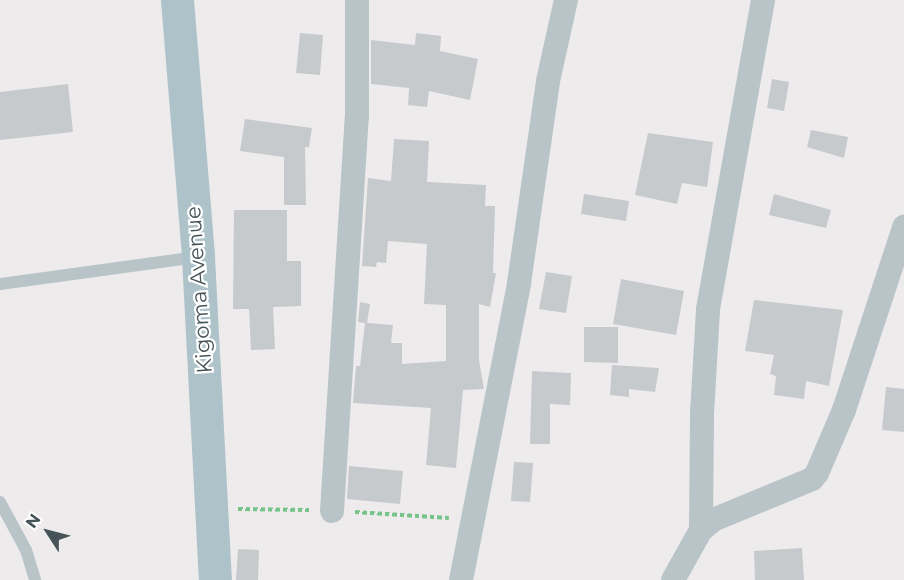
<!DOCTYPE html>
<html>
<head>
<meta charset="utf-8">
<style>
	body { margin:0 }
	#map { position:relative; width:904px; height:580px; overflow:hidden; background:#eeebec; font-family:Montserrat,sans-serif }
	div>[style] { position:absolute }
	.building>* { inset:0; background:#c6cacd }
	.path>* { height:4px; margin-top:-2px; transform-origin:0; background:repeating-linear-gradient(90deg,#77c488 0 4.5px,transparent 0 7.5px) }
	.service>* { height:12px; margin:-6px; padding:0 6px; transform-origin:6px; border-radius:6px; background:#b8c4c7 }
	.minor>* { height:24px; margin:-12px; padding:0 12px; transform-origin:12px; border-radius:12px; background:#b8c4c7 }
	.primary>* { height:33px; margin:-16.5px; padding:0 16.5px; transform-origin:16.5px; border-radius:16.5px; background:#adc3c9 }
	span { translate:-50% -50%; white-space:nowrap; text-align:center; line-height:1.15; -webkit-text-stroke:4.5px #fff; paint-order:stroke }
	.street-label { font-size:21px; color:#465457 }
	.north { position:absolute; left:18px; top:502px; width:60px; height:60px; -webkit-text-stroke:4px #fff; paint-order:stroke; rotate:306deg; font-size:16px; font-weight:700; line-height:24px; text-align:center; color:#465457 }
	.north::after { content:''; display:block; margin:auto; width:21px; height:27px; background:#465457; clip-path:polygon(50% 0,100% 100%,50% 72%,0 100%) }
</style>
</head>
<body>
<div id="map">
	<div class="building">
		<div style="clip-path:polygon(300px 33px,323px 35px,320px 75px,296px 73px)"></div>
		<div style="clip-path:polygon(416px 33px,441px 36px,440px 51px,478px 59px,470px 100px,429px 91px,427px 107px,408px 105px,409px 88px,371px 84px,371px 40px,415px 45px)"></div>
		<div style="clip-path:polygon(772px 79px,789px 82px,784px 111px,767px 108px)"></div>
		<div style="clip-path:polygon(68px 84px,73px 132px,0 140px,0 92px)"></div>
		<div style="clip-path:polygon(245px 119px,312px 128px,309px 147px,305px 147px,306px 205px,284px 205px,284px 157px,240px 151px)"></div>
		<div style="clip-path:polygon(811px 130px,848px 137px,844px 158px,807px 147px)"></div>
		<div style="clip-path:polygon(648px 133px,713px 142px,707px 187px,682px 183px,677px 204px,635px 195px)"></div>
		<div style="clip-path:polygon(394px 139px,429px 141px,427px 182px,486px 185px,485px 206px,495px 206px,493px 273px,496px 273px,490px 307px,479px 304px,479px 360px,484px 389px,463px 390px,456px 468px,426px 465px,431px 408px,353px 403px,356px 366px,360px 366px,365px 323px,358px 322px,360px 302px,370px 304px,367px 323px,393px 325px,391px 343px,402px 343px,402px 364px,446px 361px,446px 305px,424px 304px,427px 244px,388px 241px,386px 263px,377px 262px,376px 267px,362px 266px,368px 178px,391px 181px)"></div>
		<div style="clip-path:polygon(584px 194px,629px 201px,626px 221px,581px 214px)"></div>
		<div style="clip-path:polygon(774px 194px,831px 210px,826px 228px,769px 215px)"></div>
		<div style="clip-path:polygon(234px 210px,287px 210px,287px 261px,301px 261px,301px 306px,273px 307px,275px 349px,251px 350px,249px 309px,233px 309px)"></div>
		<div style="clip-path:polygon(546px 272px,572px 276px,566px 313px,539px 309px)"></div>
		<div style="clip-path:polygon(621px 279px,684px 291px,676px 335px,613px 324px)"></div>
		<div style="clip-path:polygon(754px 300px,843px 310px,829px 386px,806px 381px,804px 399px,774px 395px,776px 376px,770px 374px,774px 355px,745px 351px)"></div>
		<div style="clip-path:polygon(584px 327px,618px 327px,618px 363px,584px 362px)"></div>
		<div style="clip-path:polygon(612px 365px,659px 368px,655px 392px,629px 389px,629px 397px,610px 395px)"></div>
		<div style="clip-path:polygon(532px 371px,571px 373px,570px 405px,550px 404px,550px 444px,530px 444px)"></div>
		<div style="clip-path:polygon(886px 387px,904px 389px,904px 432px,882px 430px)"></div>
		<div style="clip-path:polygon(514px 462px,533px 463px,530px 502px,511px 501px)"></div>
		<div style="clip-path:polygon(349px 466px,403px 471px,400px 504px,347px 499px)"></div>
		<div style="clip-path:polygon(802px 548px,804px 580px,755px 580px,754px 551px)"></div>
		<div style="clip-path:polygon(238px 549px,259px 550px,258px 580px,236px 580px)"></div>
	</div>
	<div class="path">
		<div style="left:238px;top:509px;width:71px;rotate:0.8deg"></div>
		<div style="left:355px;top:512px;width:94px;rotate:3.7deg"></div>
	</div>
	<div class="service">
		<div style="left:0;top:284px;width:199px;rotate:-7.8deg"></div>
		<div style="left:0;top:502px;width:55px;rotate:61.6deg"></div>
		<div style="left:26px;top:550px;width:31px;rotate:73deg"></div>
	</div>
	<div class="minor">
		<div style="left:332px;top:511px;width:395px;rotate:-86.4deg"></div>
		<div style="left:357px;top:117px;width:117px;rotate:-90deg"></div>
		<div style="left:701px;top:530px;width:116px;rotate:-89.5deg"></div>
		<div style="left:702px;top:414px;width:105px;rotate:-86.7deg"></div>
		<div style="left:708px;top:309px;width:314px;rotate:-79.9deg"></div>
		<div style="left:461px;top:580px;width:303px;rotate:-78.9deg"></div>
		<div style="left:519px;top:283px;width:204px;rotate:-81.8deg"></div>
		<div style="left:548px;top:81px;width:83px;rotate:-77.5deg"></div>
		<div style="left:673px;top:580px;width:57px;rotate:-60.8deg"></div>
		<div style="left:701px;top:530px;width:16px;rotate:-40deg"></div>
		<div style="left:713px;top:520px;width:107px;rotate:-22.5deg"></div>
		<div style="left:812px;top:479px;width:8px;rotate:-50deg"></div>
		<div style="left:817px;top:473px;width:69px;rotate:-66.8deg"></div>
		<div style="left:844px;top:410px;width:193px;rotate:-71.8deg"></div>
	</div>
	<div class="primary">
		<div style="left:177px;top:0;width:258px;rotate:85.3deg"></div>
		<div style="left:198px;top:257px;width:323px;rotate:87deg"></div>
	</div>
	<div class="street-label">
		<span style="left:199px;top:290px;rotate:-94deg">Kigoma Avenue</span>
	</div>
	<div class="north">N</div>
</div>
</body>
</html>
